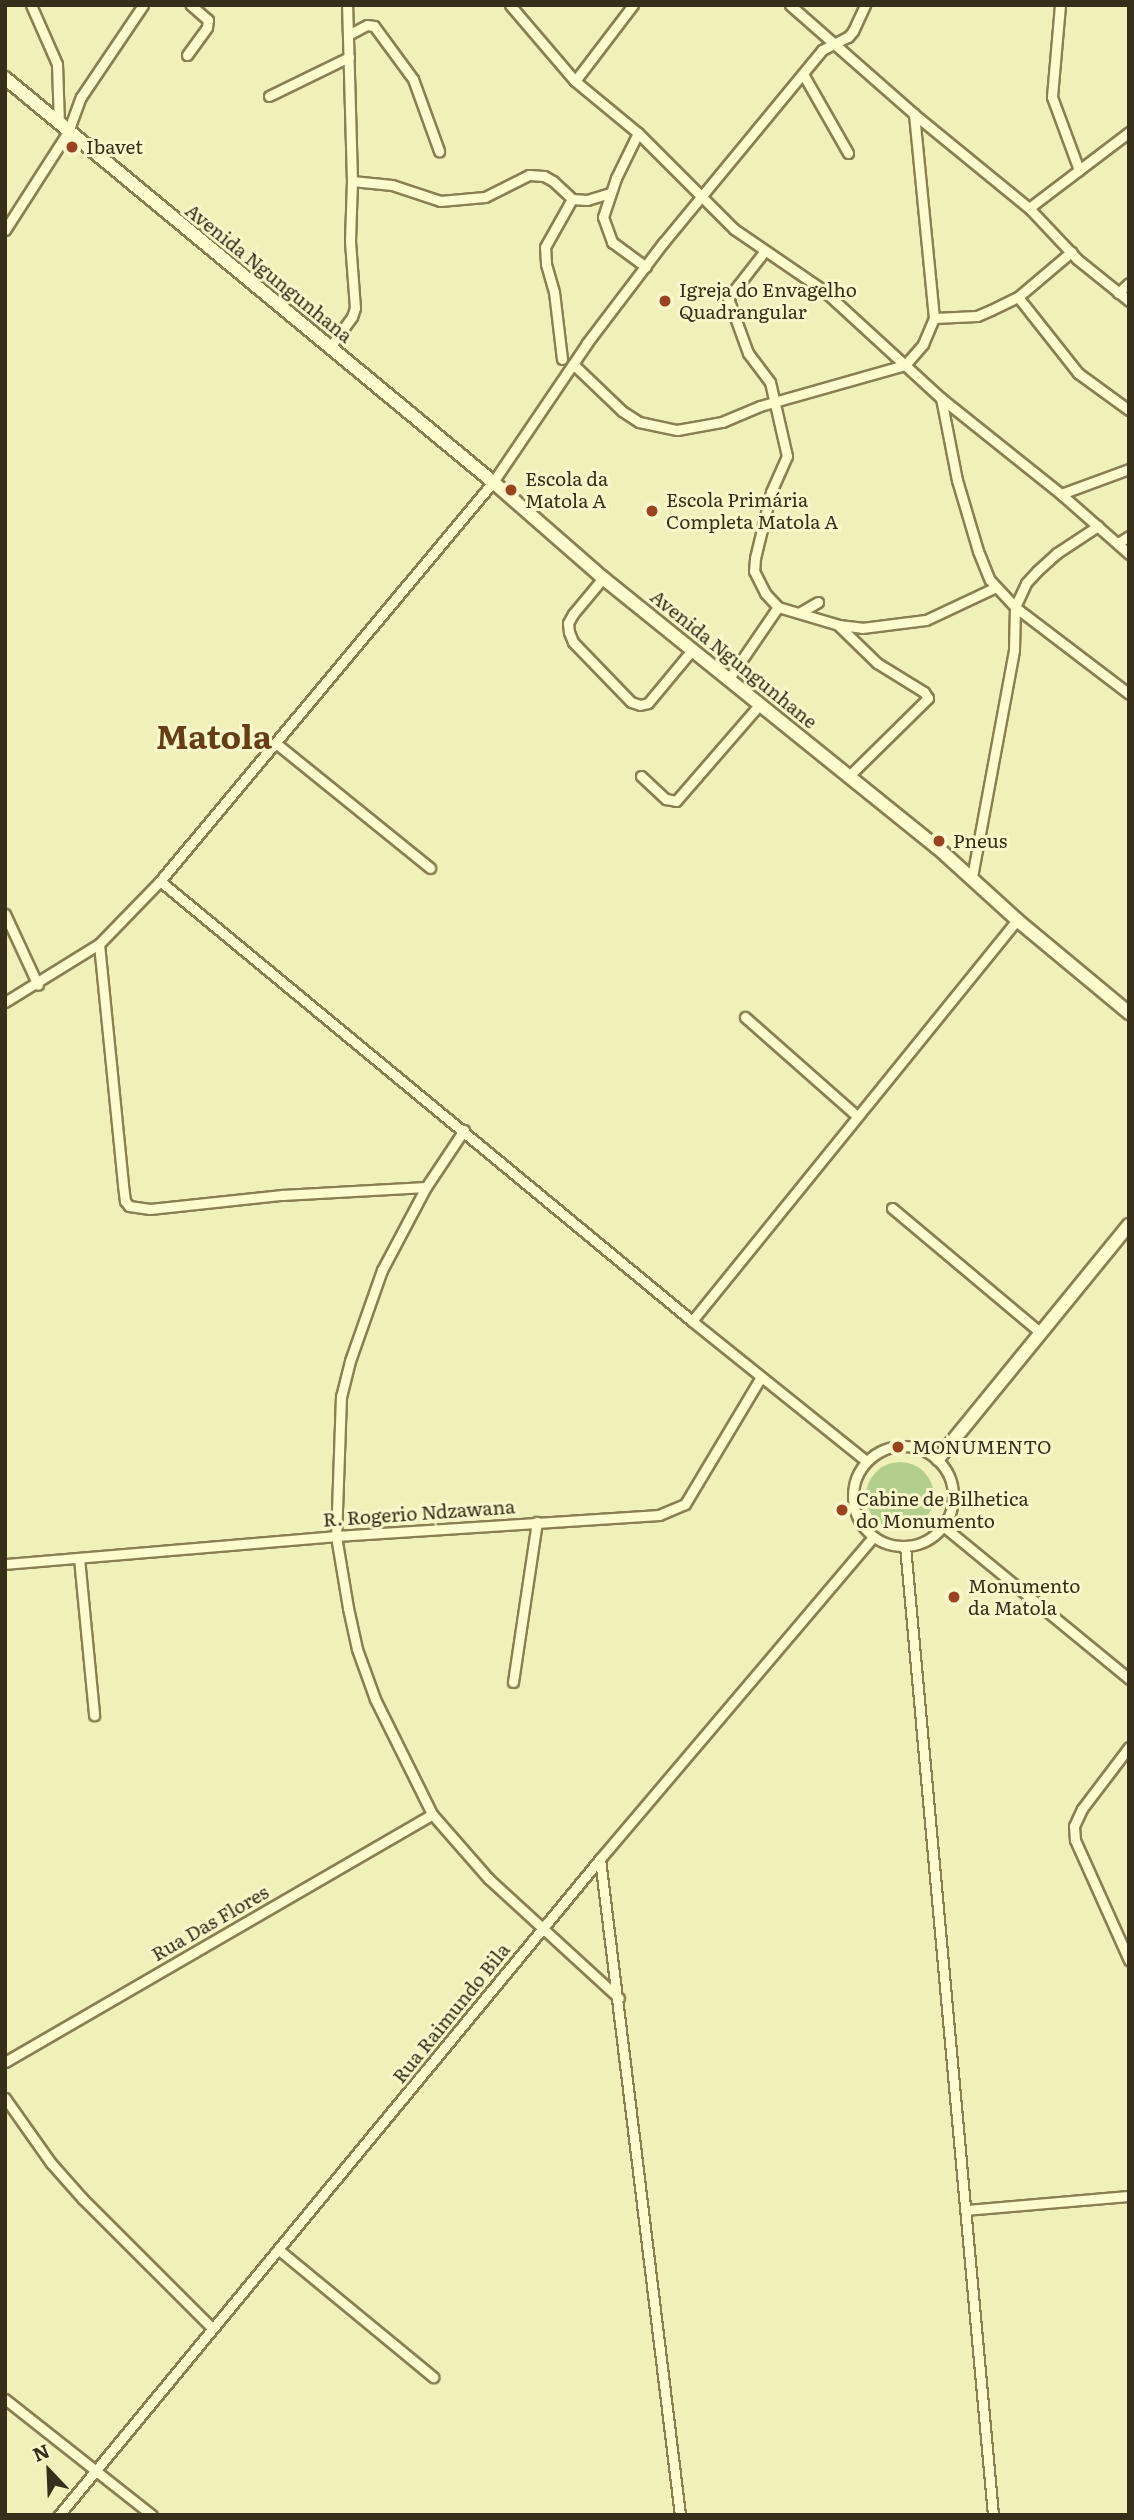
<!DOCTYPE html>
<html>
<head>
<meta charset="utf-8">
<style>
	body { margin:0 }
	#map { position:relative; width:1134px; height:2520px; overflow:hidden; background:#f0f0ba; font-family:Literata,serif }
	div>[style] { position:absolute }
	.green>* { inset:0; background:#b4ce8e }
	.round { border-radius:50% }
	.roads { filter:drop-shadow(2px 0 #887f53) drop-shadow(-2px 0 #887f53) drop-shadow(0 2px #887f53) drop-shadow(0 -2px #887f53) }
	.street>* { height:9px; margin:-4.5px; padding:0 4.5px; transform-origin:4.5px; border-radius:4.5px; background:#fbfbcd }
	.street>.ring { margin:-4.5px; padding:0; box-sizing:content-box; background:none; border:9px solid #fbfbcd; border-radius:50% }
	.secondary>* { height:12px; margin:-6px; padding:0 6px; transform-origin:6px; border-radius:6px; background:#fbfbcd }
	.dots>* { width:19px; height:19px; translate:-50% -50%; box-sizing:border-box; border:4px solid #f7f7ca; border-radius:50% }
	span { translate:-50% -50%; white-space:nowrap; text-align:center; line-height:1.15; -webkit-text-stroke:6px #f7f7ca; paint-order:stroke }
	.poi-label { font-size:19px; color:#362f1a }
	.left { translate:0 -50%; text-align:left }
	.street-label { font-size:19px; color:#362f1a }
	.town-label { font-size:33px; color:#653e16; font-weight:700 }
	.frame { position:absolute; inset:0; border:7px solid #362f1a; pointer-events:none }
	.north { position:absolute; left:14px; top:2436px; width:70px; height:70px; -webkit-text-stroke:5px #f7f7ca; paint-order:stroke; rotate:337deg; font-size:19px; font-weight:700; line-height:28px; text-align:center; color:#362f1a }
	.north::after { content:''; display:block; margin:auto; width:24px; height:32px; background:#362f1a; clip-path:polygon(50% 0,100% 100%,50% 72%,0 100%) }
</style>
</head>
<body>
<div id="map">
	<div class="green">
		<div class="round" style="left:866px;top:1462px;width:68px;height:68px"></div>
	</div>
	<div class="roads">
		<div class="street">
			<div style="left:31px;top:5px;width:64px;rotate:66.2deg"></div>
			<div style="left:57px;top:64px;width:60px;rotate:88.1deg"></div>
			<div style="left:510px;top:5px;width:100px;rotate:49.5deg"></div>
			<div style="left:575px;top:81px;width:82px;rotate:39.5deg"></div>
			<div style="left:638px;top:133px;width:136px;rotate:45deg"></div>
			<div style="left:734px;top:229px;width:108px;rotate:34.4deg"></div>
			<div style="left:823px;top:290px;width:160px;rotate:42.5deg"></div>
			<div style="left:941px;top:398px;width:154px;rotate:38.7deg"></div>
			<div style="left:1061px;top:494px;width:91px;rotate:41.4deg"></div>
			<div style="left:790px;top:5px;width:165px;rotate:41.3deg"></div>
			<div style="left:914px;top:114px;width:149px;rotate:39.3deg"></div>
			<div style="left:1029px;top:208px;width:70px;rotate:46.7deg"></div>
			<div style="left:1077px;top:259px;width:67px;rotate:38.9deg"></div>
			<div style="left:1060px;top:5px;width:92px;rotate:95deg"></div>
			<div style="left:1052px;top:97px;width:78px;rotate:69.7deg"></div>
			<div style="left:348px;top:35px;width:21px;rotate:-28deg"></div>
			<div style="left:367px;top:25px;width:7px;rotate:8deg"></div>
			<div style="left:374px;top:26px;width:66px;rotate:53.7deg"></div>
			<div style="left:413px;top:79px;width:77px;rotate:70.1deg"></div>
			<div style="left:187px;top:55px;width:34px;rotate:-54deg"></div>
			<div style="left:207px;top:27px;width:7px;rotate:-82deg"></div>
			<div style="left:208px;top:20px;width:23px;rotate:-139deg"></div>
			<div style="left:803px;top:74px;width:91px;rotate:60.3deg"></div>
			<div style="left:575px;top:81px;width:96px;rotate:-52.7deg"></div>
			<div style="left:269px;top:96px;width:89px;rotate:-26deg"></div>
			<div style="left:638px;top:133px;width:50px;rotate:116.1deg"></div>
			<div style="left:616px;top:178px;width:41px;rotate:108.4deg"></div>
			<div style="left:603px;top:217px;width:27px;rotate:70deg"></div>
			<div style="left:612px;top:242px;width:42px;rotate:36.3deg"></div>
			<div style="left:352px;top:181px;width:40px;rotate:5.7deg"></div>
			<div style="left:392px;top:185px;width:51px;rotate:18.4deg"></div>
			<div style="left:440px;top:201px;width:45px;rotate:-5.1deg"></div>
			<div style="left:485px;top:197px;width:49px;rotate:-26.6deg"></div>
			<div style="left:529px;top:175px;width:15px;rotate:4deg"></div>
			<div style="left:544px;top:176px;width:10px;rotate:29deg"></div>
			<div style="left:553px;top:181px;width:26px;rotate:43deg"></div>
			<div style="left:572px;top:199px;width:15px;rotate:4deg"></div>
			<div style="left:587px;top:200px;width:24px;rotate:-17deg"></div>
			<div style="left:1029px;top:208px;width:126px;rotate:-37.2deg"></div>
			<div style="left:5px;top:230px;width:117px;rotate:-57.3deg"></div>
			<div style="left:68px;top:132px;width:37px;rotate:-70deg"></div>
			<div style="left:81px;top:97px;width:111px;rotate:-56deg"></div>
			<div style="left:764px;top:252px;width:58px;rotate:128deg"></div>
			<div style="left:728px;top:298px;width:59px;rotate:70deg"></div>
			<div style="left:748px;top:353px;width:36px;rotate:53deg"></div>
			<div style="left:770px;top:382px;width:76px;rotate:77.1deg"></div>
			<div style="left:787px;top:456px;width:39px;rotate:114deg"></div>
			<div style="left:771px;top:492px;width:68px;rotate:103.6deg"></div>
			<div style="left:755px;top:558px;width:13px;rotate:94deg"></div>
			<div style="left:754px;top:571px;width:25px;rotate:63deg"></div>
			<div style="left:765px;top:593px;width:19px;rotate:47deg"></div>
			<div style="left:778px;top:607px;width:64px;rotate:16.4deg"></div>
			<div style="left:839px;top:625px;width:23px;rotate:7deg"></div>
			<div style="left:862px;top:628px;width:64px;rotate:-7.1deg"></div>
			<div style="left:926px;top:620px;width:77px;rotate:-25.2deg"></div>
			<div style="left:1118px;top:293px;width:15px;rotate:-42deg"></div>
			<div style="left:1018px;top:297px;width:97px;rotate:51.7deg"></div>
			<div style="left:1078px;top:373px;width:63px;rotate:36deg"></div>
			<div style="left:934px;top:318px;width:43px;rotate:-2.7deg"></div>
			<div style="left:977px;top:316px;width:15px;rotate:-23deg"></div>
			<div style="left:991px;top:310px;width:30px;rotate:-26deg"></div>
			<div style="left:1018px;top:297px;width:70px;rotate:-40.3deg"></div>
			<div style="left:330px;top:347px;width:37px;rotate:-54deg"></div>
			<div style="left:352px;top:317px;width:9px;rotate:-72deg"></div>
			<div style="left:355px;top:308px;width:67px;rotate:-94.3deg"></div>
			<div style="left:350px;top:241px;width:60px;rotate:-88.1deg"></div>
			<div style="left:352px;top:181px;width:176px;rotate:-91.6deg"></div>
			<div style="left:562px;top:359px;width:67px;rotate:-96.8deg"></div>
			<div style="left:554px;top:292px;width:29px;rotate:-106deg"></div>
			<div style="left:546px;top:264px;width:17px;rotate:-93deg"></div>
			<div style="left:545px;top:247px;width:55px;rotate:-60.6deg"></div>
			<div style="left:573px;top:364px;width:68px;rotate:43.8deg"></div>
			<div style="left:622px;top:411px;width:20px;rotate:33deg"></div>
			<div style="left:639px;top:422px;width:39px;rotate:12deg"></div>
			<div style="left:677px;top:430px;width:46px;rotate:-10.1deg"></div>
			<div style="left:722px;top:422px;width:41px;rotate:-22.8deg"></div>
			<div style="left:760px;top:406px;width:151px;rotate:-15.8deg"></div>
			<div style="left:905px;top:365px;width:28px;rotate:-49deg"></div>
			<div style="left:923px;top:344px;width:28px;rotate:-67deg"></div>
			<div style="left:934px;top:318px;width:205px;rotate:-95.6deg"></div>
			<div style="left:941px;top:398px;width:84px;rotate:79deg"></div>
			<div style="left:957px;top:480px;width:74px;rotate:73.5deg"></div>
			<div style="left:978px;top:551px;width:31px;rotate:68deg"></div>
			<div style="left:990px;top:580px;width:37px;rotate:47deg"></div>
			<div style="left:1015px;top:607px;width:143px;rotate:37.3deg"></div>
			<div style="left:1061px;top:494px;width:72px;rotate:-20.2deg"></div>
			<div style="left:1118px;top:543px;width:13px;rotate:-32deg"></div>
			<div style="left:603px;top:578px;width:47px;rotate:129.8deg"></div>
			<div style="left:573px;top:614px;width:10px;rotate:119deg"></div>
			<div style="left:568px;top:623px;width:9px;rotate:84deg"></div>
			<div style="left:569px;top:632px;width:11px;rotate:68deg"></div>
			<div style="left:573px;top:642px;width:83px;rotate:46deg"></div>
			<div style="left:631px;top:702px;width:9px;rotate:18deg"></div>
			<div style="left:640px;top:705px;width:8px;rotate:-14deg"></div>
			<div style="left:648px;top:703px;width:69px;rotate:-50.3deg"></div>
			<div style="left:799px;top:613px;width:22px;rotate:-30deg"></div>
			<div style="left:839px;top:626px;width:53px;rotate:44.2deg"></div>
			<div style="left:877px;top:663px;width:55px;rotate:31.7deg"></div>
			<div style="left:924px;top:692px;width:7px;rotate:56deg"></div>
			<div style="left:928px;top:698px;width:112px;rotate:135.4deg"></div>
			<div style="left:728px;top:680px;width:88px;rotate:-55.6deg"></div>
			<div style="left:277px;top:744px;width:197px;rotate:39deg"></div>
			<div style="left:641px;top:776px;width:34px;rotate:43deg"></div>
			<div style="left:666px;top:799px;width:10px;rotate:11deg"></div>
			<div style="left:676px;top:801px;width:128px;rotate:-49.1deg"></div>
			<div style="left:972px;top:877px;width:231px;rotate:-79.5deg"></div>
			<div style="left:1014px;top:650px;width:43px;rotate:-88.7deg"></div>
			<div style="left:1015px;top:607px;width:26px;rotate:-65deg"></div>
			<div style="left:1026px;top:583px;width:16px;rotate:-47deg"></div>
			<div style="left:1037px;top:571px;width:27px;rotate:-42deg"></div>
			<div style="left:1057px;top:553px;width:49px;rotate:-33.4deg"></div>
			<div style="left:160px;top:881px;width:690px;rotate:39.59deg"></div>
			<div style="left:692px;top:1321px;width:223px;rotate:38.8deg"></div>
			<div style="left:5px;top:914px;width:78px;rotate:65.1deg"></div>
			<div style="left:99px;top:944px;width:242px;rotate:84.3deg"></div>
			<div style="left:123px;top:1185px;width:16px;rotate:83deg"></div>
			<div style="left:125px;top:1201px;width:6px;rotate:51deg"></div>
			<div style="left:129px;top:1206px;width:21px;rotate:8deg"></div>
			<div style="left:150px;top:1209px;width:133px;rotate:-6.1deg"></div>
			<div style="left:282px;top:1195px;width:144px;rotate:-3.2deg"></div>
			<div style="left:5px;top:1002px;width:110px;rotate:-31.7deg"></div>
			<div style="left:99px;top:944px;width:88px;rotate:-45.9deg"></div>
			<div style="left:160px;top:881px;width:520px;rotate:-50.15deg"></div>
			<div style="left:493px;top:482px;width:168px;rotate:-55.9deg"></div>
			<div style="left:587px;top:343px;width:126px;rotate:-52.8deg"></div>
			<div style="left:663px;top:243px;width:250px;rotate:-50.5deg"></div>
			<div style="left:822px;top:50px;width:29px;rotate:-27deg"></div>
			<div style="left:848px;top:37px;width:8px;rotate:-50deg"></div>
			<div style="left:853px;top:31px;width:29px;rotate:-65deg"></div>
			<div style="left:745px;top:1017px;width:149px;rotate:41.5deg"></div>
			<div style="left:464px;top:1130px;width:69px;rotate:123.7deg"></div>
			<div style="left:426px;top:1187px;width:94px;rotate:117.9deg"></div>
			<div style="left:382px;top:1270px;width:96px;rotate:109.4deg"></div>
			<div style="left:350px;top:1361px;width:36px;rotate:104deg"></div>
			<div style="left:341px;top:1396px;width:140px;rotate:92deg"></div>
			<div style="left:336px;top:1536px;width:73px;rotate:80.5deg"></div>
			<div style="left:348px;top:1608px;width:42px;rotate:77.6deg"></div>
			<div style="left:357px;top:1649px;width:53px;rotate:70.2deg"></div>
			<div style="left:375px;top:1699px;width:128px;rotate:63.6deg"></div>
			<div style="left:432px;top:1814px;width:86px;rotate:48.8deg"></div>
			<div style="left:489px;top:1879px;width:176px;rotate:42.5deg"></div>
			<div style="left:892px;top:1208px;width:194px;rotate:40deg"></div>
			<div style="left:692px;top:1321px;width:516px;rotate:-50.98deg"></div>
			<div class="ring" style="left:853px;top:1446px;width:91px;height:91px"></div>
			<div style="left:943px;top:1526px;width:241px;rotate:39.4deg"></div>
			<div style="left:905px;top:1546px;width:973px;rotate:84.81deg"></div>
			<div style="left:79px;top:1558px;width:158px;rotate:84.5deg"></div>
			<div style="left:5px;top:1564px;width:332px;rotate:-4.8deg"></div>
			<div style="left:336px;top:1536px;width:324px;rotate:-3.7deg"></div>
			<div style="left:659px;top:1515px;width:28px;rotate:-23deg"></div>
			<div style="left:685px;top:1504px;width:148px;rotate:-59.1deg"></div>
			<div style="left:513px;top:1682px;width:162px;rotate:-81.5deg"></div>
			<div style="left:1129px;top:1747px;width:78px;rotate:127.2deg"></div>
			<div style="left:1082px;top:1809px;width:19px;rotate:115deg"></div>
			<div style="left:1074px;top:1826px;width:14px;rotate:86deg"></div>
			<div style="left:1075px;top:1840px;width:132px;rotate:65.8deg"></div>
			<div style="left:600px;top:1859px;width:661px;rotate:83.05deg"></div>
			<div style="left:5px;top:2062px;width:494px;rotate:-30.1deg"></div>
			<div style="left:5px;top:2098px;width:80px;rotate:54.7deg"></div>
			<div style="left:51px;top:2163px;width:48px;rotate:48.4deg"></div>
			<div style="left:83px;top:2199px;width:182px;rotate:45deg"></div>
			<div style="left:966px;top:2210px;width:164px;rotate:-4.9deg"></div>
			<div style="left:279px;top:2250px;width:200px;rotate:39.5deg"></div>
			<div style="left:5px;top:2399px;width:187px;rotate:38.3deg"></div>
			<div style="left:59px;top:2515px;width:850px;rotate:-50.49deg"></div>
			<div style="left:600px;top:1859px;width:422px;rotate:-49.7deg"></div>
		</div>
		<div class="secondary">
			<div style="left:5px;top:78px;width:634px;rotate:39.62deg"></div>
			<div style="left:493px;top:482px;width:146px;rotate:41.1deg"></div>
			<div style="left:603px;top:578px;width:430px;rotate:38.9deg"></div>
			<div style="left:938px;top:848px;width:107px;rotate:42.3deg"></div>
			<div style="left:1017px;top:920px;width:146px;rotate:39.7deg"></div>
			<div style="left:938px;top:1459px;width:302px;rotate:-50.8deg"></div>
		</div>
	</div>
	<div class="dots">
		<div style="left:72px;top:147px;background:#9a4320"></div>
		<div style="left:665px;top:301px;background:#9a4320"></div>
		<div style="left:511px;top:490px;background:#9a4320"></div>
		<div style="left:652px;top:511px;background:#9a4320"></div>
		<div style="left:939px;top:841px;background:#9a4320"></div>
		<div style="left:898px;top:1447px;background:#9a4320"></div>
		<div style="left:842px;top:1510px;background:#9a4320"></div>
		<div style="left:954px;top:1597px;background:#9a4320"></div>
	</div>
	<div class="poi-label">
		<span class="left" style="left:86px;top:147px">Ibavet</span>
		<span class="left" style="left:679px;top:301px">Igreja do Envagelho<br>Quadrangular</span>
		<span class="left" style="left:525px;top:490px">Escola da<br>Matola A</span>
		<span class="left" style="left:666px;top:511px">Escola Primária<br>Completa Matola A</span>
		<span class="left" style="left:953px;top:841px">Pneus</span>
		<span class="left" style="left:912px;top:1447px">MONUMENTO</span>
		<span class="left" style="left:856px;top:1510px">Cabine de Bilhetica<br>do Monumento</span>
		<span class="left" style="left:968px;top:1597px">Monumento<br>da Matola</span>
	</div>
	<div class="street-label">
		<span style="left:269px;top:273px;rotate:39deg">Avenida Ngungunhana</span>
		<span style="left:734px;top:659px;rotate:39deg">Avenida Ngungunhane</span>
		<span style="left:419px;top:1513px;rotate:-4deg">R. Rogerio Ndzawana</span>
		<span style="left:210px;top:1923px;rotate:-30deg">Rua Das Flores</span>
		<span style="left:451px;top:2013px;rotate:-51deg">Rua Raimundo Bila</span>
	</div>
	<div class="town-label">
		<span style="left:214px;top:735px">Matola</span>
	</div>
	<div class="frame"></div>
	<div class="north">N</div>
</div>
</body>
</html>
